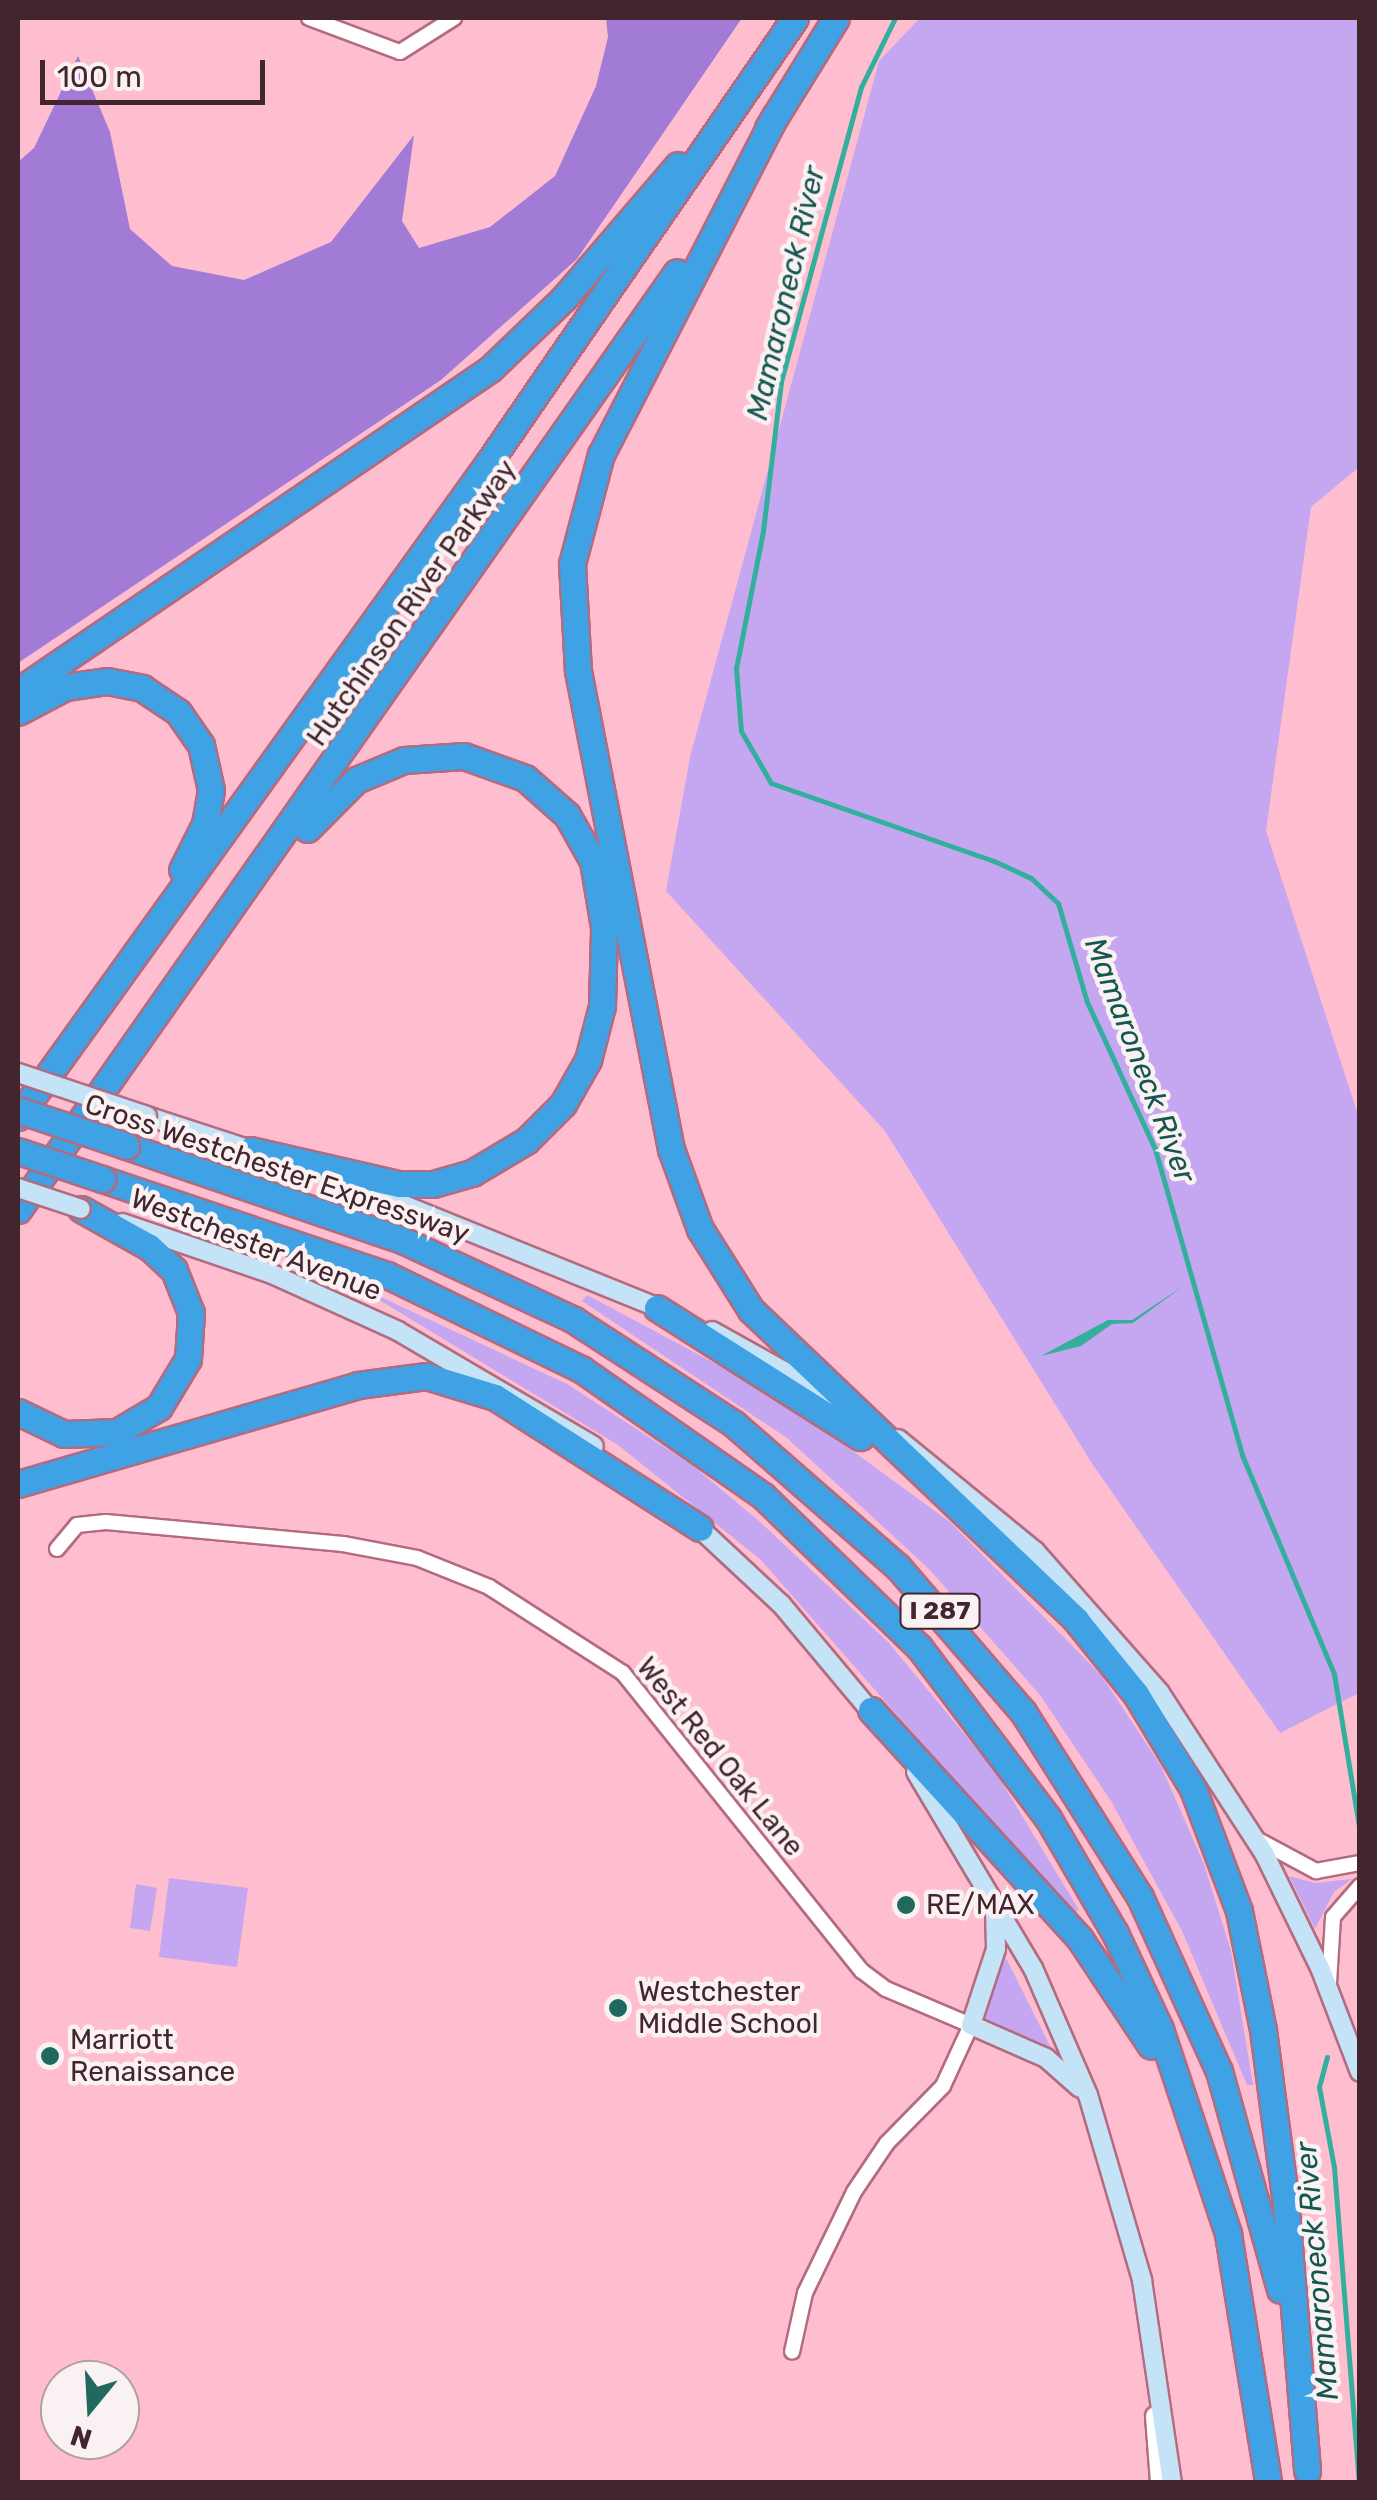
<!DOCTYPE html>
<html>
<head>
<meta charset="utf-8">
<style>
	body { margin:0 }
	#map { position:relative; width:1377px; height:2500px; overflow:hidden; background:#febecf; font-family:Rubik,sans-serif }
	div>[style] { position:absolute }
	.green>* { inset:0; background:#c4a7f0 }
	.forest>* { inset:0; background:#a17bd6 }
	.water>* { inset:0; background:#34af9e }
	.stream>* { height:5px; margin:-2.5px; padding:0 2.5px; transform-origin:2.5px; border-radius:2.5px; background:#34af9e }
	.roads { filter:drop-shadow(2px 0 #b36b80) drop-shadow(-2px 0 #b36b80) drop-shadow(0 2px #b36b80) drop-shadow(0 -2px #b36b80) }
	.minor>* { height:14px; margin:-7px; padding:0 7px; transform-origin:7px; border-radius:7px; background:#fff }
	.tertiary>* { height:18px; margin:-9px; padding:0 9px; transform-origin:9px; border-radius:9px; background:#fff }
	.secondary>* { height:18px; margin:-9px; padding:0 9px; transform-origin:9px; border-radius:9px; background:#c5e3f7 }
	.motorway>* { height:25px; margin:-12.5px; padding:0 12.5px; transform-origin:12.5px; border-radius:12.5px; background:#3ea2e5 }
	.bridges { filter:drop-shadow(2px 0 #b36b80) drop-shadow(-2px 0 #b36b80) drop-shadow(0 2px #b36b80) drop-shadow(0 -2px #b36b80) }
	.secondary-bridge>* { height:18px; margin:-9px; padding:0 9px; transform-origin:9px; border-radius:9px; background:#c5e3f7 }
	.motorway-bridge>* { height:25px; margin:-12.5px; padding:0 12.5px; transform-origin:12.5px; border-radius:12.5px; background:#3ea2e5 }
	.dots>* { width:28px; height:28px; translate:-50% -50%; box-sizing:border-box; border:5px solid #faf1f3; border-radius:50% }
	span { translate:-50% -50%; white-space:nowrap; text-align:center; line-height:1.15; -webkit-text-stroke:9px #faf1f3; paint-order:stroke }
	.shield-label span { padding:2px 8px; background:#faf1f3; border:2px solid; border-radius:8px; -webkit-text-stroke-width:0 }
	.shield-label { font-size:25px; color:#43252d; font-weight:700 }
	.street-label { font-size:28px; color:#43252d }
	.poi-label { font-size:28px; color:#43252d }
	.left { translate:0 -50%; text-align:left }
	.water-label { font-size:30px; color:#14574e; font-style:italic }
	.frame { position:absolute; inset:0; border:20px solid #43252d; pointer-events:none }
	.north { position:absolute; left:40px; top:2360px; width:100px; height:100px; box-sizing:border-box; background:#faf1f3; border:2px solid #b19fa4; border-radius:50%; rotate:198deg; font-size:28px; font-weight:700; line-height:40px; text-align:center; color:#43252d }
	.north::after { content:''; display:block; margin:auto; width:35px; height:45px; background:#21695f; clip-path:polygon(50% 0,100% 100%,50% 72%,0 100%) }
	.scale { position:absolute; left:40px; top:60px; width:225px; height:45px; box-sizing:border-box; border:5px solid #43252d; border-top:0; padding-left:12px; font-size:30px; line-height:35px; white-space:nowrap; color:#43252d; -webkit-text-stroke:8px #faf1f3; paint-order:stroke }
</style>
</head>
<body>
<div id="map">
	<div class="green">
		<div style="clip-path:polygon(920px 18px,1359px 18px,1359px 467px,1311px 507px,1266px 831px,1359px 1118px,1359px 1693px,1280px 1733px,1093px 1465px,885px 1131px,666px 891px,690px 757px,879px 61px)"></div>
		<div style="clip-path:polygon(353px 1284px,567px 1384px,692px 1465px,759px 1521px,888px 1642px,995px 1771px,1079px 1910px,1072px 1914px,761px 1560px,618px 1445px)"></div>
		<div style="clip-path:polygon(587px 1295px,780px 1398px,950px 1522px,1101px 1675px,1161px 1766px,1204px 1864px,1231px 1951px,1253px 2085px,1247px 2085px,1182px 1931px,1111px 1801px,1040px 1695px,929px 1569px,787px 1438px,582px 1301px)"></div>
		<div style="clip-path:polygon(1289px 1876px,1315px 1883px,1352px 1879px,1334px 1892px,1315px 1929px)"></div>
		<div style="clip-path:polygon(169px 1878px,248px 1888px,237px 1967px,159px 1957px)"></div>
		<div style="clip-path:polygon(136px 1884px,157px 1888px,150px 1931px,130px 1928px)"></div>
		<div style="clip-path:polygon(1006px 1958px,1052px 2050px,986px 2024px,980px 2012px)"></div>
	</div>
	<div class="forest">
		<div style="clip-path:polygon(606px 18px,742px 18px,577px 259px,441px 380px,18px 663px,18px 162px,34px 148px,78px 56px,110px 132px,130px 229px,172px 266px,244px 280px,331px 242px,414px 135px,402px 221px,419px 248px,490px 227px,555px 176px,596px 86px,608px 37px)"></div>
	</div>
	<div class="water">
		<div style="clip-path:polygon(1182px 1287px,1133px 1323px,1112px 1324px,1081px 1346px,1041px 1356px,1108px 1320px,1132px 1320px)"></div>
	</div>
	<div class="stream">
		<div style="left:895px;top:18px;width:77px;rotate:116.2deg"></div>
		<div style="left:861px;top:87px;width:306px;rotate:105.2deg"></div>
		<div style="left:781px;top:382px;width:150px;rotate:96.9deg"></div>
		<div style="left:763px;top:531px;width:140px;rotate:101.1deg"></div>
		<div style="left:736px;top:668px;width:63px;rotate:85.5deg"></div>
		<div style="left:741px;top:731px;width:60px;rotate:60deg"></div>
		<div style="left:771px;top:783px;width:236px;rotate:19.3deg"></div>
		<div style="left:994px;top:861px;width:41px;rotate:24.7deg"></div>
		<div style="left:1031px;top:878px;width:37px;rotate:43deg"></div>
		<div style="left:1058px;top:903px;width:103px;rotate:73.7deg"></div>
		<div style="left:1087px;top:1002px;width:162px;rotate:65.2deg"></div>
		<div style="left:1155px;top:1149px;width:318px;rotate:74.1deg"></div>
		<div style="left:1242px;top:1455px;width:238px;rotate:67.2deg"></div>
		<div style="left:1334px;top:1674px;width:161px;rotate:80.7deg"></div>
		<div style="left:1327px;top:2057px;width:31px;rotate:105deg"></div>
		<div style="left:1319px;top:2087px;width:81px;rotate:79.4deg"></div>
		<div style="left:1334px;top:2167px;width:316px;rotate:85.5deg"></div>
	</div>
	<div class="roads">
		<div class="minor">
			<div style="left:309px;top:18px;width:97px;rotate:20.5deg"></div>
			<div style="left:400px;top:52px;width:64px;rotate:-32.2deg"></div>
			<div style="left:57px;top:1549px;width:31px;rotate:-50deg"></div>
			<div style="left:77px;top:1525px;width:29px;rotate:-6deg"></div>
			<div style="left:106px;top:1522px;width:238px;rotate:5.3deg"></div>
			<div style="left:343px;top:1544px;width:75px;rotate:10.7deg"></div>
			<div style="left:417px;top:1558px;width:78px;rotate:21.9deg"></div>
			<div style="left:489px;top:1587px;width:159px;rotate:32.7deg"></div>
			<div style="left:623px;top:1673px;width:382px;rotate:51.3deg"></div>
			<div style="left:862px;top:1971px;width:30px;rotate:37deg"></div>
			<div style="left:886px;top:1989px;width:92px;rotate:23deg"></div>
			<div style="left:971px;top:2025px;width:67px;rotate:114.7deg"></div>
			<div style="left:943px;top:2086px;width:80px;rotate:134.5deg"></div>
			<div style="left:887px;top:2143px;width:59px;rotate:124deg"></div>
			<div style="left:854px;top:2192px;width:112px;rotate:115.9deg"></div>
			<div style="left:805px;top:2293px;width:60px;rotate:102.4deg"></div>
			<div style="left:1260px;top:1841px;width:64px;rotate:28.2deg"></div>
			<div style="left:1316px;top:1871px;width:45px;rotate:-10.3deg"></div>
			<div style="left:1329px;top:1983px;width:66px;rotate:-86.5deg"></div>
			<div style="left:1333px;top:1917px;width:41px;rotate:-48.9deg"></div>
		</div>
		<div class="tertiary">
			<div style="left:1155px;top:2416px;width:66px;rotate:85.7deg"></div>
		</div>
		<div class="secondary">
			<div style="left:147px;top:1116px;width:119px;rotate:18.1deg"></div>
			<div style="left:347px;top:1182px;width:344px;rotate:22deg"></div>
			<div style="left:122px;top:1223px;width:158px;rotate:18.8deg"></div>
			<div style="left:272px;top:1274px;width:138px;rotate:24.3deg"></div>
			<div style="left:398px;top:1331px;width:227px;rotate:30.4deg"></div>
			<div style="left:712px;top:1331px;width:134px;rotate:29.1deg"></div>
			<div style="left:898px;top:1439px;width:177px;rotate:39.3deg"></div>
			<div style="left:1035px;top:1551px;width:189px;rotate:48.6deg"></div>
			<div style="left:1160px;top:1693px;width:191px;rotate:57deg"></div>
			<div style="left:1264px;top:1853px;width:130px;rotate:64deg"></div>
			<div style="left:1321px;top:1970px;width:109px;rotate:69.1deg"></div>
			<div style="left:694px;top:1523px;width:119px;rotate:43deg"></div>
			<div style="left:781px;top:1604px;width:150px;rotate:50.1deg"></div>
			<div style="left:916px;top:1772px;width:228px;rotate:59.2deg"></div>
			<div style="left:1033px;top:1968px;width:138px;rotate:66.6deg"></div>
			<div style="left:1088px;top:2095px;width:193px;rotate:73.7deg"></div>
			<div style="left:1142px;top:2280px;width:204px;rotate:81.6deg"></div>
			<div style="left:995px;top:1908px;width:41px;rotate:88.6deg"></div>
			<div style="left:996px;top:1949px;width:80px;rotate:108.2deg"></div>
			<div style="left:971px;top:2025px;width:82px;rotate:23.7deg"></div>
			<div style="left:1046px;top:2058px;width:45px;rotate:41.4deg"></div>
		</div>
		<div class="motorway">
			<div style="left:775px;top:116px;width:380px;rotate:117.2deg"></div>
			<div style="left:601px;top:454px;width:114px;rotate:104.8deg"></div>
			<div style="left:572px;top:564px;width:107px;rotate:86.8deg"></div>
			<div style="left:578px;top:671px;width:487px;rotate:79deg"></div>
			<div style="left:671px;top:1149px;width:85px;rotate:70.1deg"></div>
			<div style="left:700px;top:1229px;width:96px;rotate:57.8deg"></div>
			<div style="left:751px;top:1310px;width:449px;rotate:43.6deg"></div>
			<div style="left:1076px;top:1620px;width:95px;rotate:51deg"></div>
			<div style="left:1136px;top:1694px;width:111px;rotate:59deg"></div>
			<div style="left:1193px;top:1789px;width:130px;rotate:69.3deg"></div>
			<div style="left:1239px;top:1911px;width:121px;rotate:78.6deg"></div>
			<div style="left:1263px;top:2030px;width:167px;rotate:82.5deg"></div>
			<div style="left:1285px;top:2196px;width:276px;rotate:85.4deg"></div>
			<div style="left:768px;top:128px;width:129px;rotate:-58.3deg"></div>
			<div style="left:18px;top:691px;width:571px;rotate:-34.3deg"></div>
			<div style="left:490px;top:369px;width:103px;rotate:-43.8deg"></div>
			<div style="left:564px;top:298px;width:175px;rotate:-49.4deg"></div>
			<div style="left:18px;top:712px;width:53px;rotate:-28deg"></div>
			<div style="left:65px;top:687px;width:42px;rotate:-8.1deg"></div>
			<div style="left:107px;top:681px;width:36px;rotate:11deg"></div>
			<div style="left:142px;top:688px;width:43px;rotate:33.7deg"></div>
			<div style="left:178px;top:712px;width:40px;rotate:55.1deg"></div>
			<div style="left:201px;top:745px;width:46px;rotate:77.5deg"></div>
			<div style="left:211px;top:790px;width:35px;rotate:100deg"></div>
			<div style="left:205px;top:824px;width:51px;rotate:116.6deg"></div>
			<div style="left:18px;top:1117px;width:807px;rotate:-54.28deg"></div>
			<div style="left:489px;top:462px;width:539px;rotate:-55.43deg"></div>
			<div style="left:126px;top:1146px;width:292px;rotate:18.8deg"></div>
			<div style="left:402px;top:1240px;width:190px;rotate:24.9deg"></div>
			<div style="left:574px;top:1320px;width:191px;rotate:33deg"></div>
			<div style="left:734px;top:1424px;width:216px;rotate:41.1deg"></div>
			<div style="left:897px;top:1566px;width:193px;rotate:49.2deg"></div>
			<div style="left:1023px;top:1712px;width:219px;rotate:57.7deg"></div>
			<div style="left:1140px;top:1897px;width:191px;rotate:65.6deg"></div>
			<div style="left:1219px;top:2071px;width:227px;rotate:74.4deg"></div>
			<div style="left:250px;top:1150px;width:153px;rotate:12.9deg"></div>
			<div style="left:399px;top:1184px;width:34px"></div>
			<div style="left:433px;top:1184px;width:41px;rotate:-15.8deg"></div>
			<div style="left:472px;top:1173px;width:63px;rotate:-30.7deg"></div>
			<div style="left:526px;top:1141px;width:52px;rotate:-45deg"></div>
			<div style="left:563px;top:1104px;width:51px;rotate:-60.4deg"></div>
			<div style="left:588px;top:1060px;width:56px;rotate:-75.5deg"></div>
			<div style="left:602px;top:1006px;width:79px;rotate:-88.5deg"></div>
			<div style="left:604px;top:927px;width:67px;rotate:-99.5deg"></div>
			<div style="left:593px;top:861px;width:53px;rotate:-119.5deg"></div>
			<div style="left:567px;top:815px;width:56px;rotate:-138.6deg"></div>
			<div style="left:525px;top:778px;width:65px;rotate:-160.2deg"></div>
			<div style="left:464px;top:756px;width:60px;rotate:176.2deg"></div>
			<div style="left:404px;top:760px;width:52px;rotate:157.4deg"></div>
			<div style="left:356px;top:780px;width:69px;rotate:135deg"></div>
			<div style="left:102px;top:1179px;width:301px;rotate:18.6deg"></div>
			<div style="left:387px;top:1275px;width:216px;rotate:25.9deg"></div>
			<div style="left:581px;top:1369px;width:222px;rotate:34.9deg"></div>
			<div style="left:763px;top:1496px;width:217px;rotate:44.1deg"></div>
			<div style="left:919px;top:1647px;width:214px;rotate:53deg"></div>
			<div style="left:1048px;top:1818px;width:133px;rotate:59.8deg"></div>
			<div style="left:1115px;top:1933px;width:106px;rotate:64.9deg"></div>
			<div style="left:1160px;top:2029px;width:216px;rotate:71.6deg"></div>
			<div style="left:1228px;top:2234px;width:251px;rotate:80.8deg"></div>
			<div style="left:18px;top:1210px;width:1146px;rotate:-54.91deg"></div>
			<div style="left:657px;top:1308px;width:241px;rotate:32.4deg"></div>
			<div style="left:18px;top:1412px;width:51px;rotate:25.6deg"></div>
			<div style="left:64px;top:1434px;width:53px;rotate:-2.2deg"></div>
			<div style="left:117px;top:1432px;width:49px;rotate:-30.8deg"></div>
			<div style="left:159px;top:1407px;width:56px;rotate:-58.9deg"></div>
			<div style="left:188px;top:1359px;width:46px;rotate:-86.3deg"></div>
			<div style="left:191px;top:1313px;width:46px;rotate:-111.6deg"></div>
			<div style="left:174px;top:1270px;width:34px;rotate:-137deg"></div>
			<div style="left:149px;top:1247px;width:78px;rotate:-150.8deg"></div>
			<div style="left:18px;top:1484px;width:354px;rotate:-16.2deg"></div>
			<div style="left:358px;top:1385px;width:69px;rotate:-7.5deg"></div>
			<div style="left:426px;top:1376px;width:72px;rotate:16.9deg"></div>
			<div style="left:495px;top:1397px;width:243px;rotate:32.6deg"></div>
			<div style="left:871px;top:1710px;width:310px;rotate:47.6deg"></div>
			<div style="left:1080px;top:1939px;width:128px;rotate:56.4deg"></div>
		</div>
	</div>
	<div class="bridges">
		<div class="secondary-bridge">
			<div style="left:18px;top:1073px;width:136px;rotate:18.4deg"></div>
			<div style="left:18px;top:1188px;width:66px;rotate:18.4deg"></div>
		</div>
		<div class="motorway-bridge">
			<div style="left:18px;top:1110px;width:114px;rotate:18.4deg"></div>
			<div style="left:18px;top:1151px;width:89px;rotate:18.4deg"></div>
		</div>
	</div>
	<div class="dots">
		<div style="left:906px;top:1905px;background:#21695f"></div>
		<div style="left:618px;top:2008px;background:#21695f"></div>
		<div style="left:50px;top:2056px;background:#21695f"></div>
	</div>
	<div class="shield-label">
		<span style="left:940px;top:1611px">I 287</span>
	</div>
	<div class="street-label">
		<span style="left:412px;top:603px;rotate:-55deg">Hutchinson River Parkway</span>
		<span style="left:277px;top:1169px;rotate:19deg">Cross Westchester Expressway</span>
		<span style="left:256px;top:1245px;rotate:21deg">Westchester Avenue</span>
		<span style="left:720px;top:1757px;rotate:51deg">West Red Oak Lane</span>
	</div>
	<div class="poi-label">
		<span class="left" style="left:926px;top:1905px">RE/MAX</span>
		<span class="left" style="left:638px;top:2008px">Westchester<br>Middle School</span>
		<span class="left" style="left:70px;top:2056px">Marriott<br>Renaissance</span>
	</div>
	<div class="water-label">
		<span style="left:786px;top:293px;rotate:-77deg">Mamaroneck River</span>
		<span style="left:1140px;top:1060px;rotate:69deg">Mamaroneck River</span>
		<span style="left:1317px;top:2271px;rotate:-95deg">Mamaroneck River</span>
	</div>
	<div class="frame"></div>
	<div class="north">N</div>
	<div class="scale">100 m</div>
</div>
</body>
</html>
